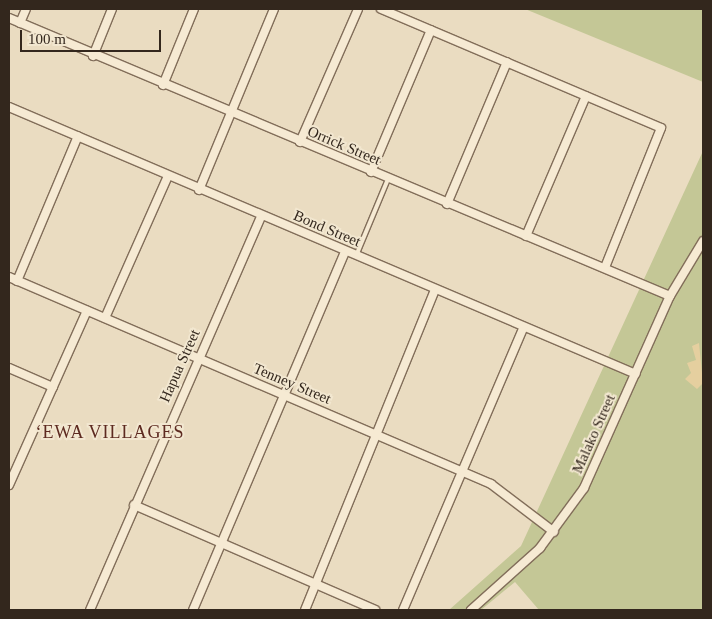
<!DOCTYPE html>
<html>
<head>
<meta charset="utf-8">
<style>
	body { margin:0 }
	#map { position:relative; width:712px; height:619px; overflow:hidden; background:#eadcc1; font-family:Georgia,serif }
	div>[style] { position:absolute }
	.green>* { inset:0; background:#c4c796 }
	.sand>* { inset:0; background:#e5cf9f }
	.roads { filter:drop-shadow(1px 0 #826e5a) drop-shadow(-1px 0 #826e5a) drop-shadow(0 1px #826e5a) drop-shadow(0 -1px #826e5a) }
	.lane>* { height:4px; margin:-2px; padding:0 2px; transform-origin:2px; border-radius:2px; background:#f6ead3 }
	.street>* { height:8px; margin:-4px; padding:0 4px; transform-origin:4px; border-radius:4px; background:#f6ead3 }
	span { translate:-50% -50%; white-space:nowrap; text-align:center; line-height:1.15; -webkit-text-stroke:4px #f2e7d0; paint-order:stroke }
	.street-label { font-size:15px; color:#33271d }
	.quarter-label { font-size:18px; color:#5d2a20; letter-spacing:1px }
	.frame { position:absolute; inset:0; border:10px solid #33271d; pointer-events:none }
	.scale { position:absolute; left:20px; top:30px; width:141px; height:22px; box-sizing:border-box; border:2px solid #33271d; border-top:0; padding-left:6px; font-size:15px; line-height:18px; white-space:nowrap; color:#33271d; -webkit-text-stroke:4px #f2e7d0; paint-order:stroke }
</style>
</head>
<body>
<div id="map">
	<div class="green">
		<div style="clip-path:polygon(525px 9px,703px 9px,703px 82px)"></div>
		<div style="clip-path:polygon(703px 151px,703px 610px,539px 610px,515px 582px,481px 610px,449px 610px,521px 546px)"></div>
	</div>
	<div class="sand">
		<div style="clip-path:polygon(699px 343px,703px 383px,697px 389px,685px 379px,691px 373px,687px 363px,696px 360px,692px 346px)"></div>
	</div>
	<div class="roads">
		<div class="lane">
			<div style="left:356px;top:256px;width:83px;rotate:-67.4deg"></div>
		</div>
		<div class="street">
			<div style="left:381px;top:9px;width:304px;rotate:23deg"></div>
			<div style="left:661px;top:128px;width:150px;rotate:111.9deg"></div>
			<div style="left:9px;top:18px;width:717px;rotate:22.81deg"></div>
			<div style="left:20px;top:23px;width:15px;rotate:-67deg"></div>
			<div style="left:93px;top:56px;width:51px;rotate:-68deg"></div>
			<div style="left:163px;top:85px;width:82px;rotate:-67.8deg"></div>
			<div style="left:9px;top:107px;width:681px;rotate:23.07deg"></div>
			<div style="left:300px;top:142px;width:145px;rotate:-66.4deg"></div>
			<div style="left:371px;top:172px;width:154px;rotate:-67.1deg"></div>
			<div style="left:199px;top:190px;width:196px;rotate:-67.5deg"></div>
			<div style="left:447px;top:204px;width:154px;rotate:-67.1deg"></div>
			<div style="left:526px;top:236px;width:152px;rotate:-66.8deg"></div>
			<div style="left:9px;top:277px;width:525px;rotate:23.24deg"></div>
			<div style="left:491px;top:484px;width:79px;rotate:37.3deg"></div>
			<div style="left:17px;top:281px;width:157px;rotate:-67.2deg"></div>
			<div style="left:105px;top:318px;width:155px;rotate:-66.1deg"></div>
			<div style="left:9px;top:368px;width:48px;rotate:23.4deg"></div>
			<div style="left:9px;top:485px;width:191px;rotate:-65.9deg"></div>
			<div style="left:134px;top:505px;width:263px;rotate:23.5deg"></div>
			<div style="left:90px;top:610px;width:430px;rotate:-66.5deg"></div>
			<div style="left:193px;top:610px;width:389px;rotate:-67deg"></div>
			<div style="left:305px;top:610px;width:345px;rotate:-67.9deg"></div>
			<div style="left:403px;top:610px;width:306px;rotate:-66.9deg"></div>
			<div style="left:471px;top:610px;width:93px;rotate:-41.9deg"></div>
			<div style="left:540px;top:548px;width:74px;rotate:-53.7deg"></div>
			<div style="left:584px;top:488px;width:210px;rotate:-65.9deg"></div>
			<div style="left:670px;top:296px;width:64px;rotate:-59deg"></div>
		</div>
	</div>
	<div class="street-label">
		<span style="left:344px;top:146px;rotate:23deg">Orrick Street</span>
		<span style="left:327px;top:229px;rotate:23deg">Bond Street</span>
		<span style="left:180px;top:366px;rotate:-66deg">Hapua Street</span>
		<span style="left:292px;top:384px;rotate:23deg">Tenney Street</span>
		<span style="left:594px;top:434px;rotate:-66deg">Malako Street</span>
	</div>
	<div class="quarter-label">
		<span style="left:110px;top:432px">‘EWA VILLAGES</span>
	</div>
	<div class="frame"></div>
	<div class="scale">100 m</div>
</div>
</body>
</html>
